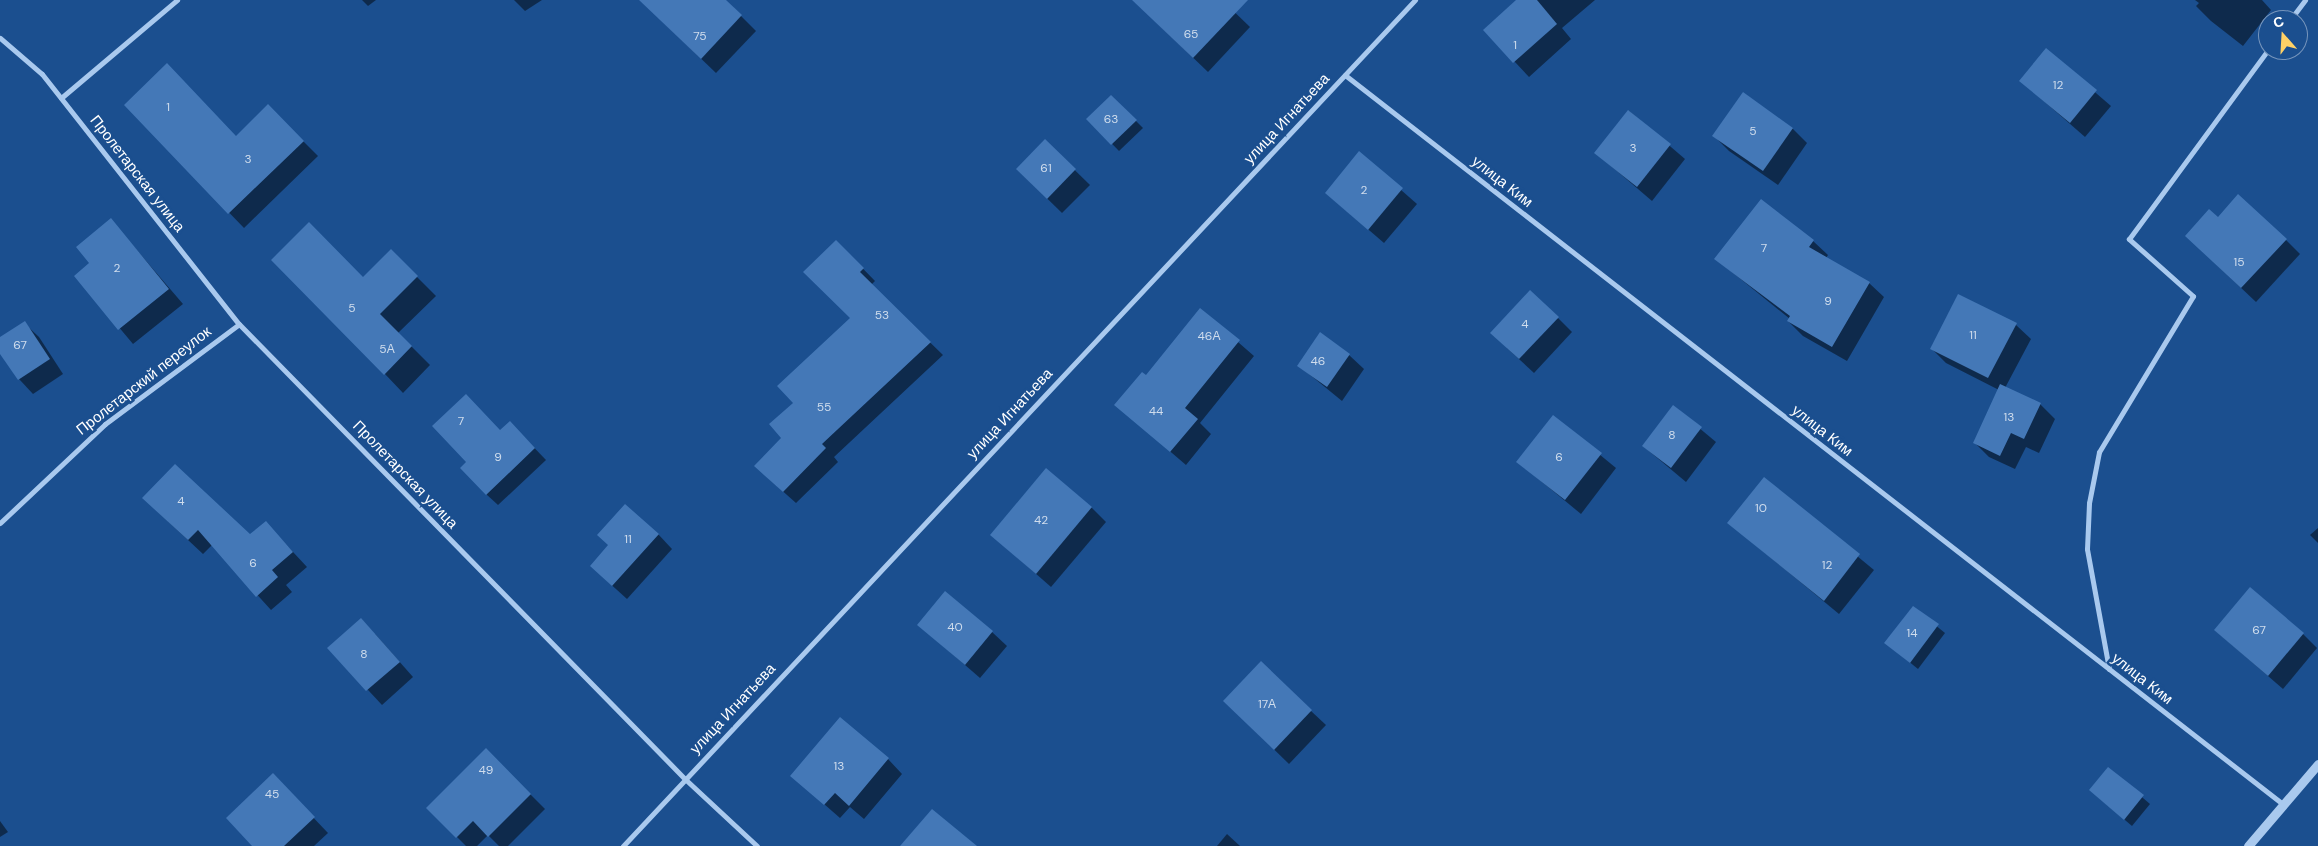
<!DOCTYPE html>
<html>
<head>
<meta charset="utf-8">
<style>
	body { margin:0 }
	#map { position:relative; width:2318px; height:846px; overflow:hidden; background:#1b4f8f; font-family:"DM Sans",sans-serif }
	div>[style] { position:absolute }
	.shadow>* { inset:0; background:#0007 }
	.building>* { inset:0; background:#4478b7 }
	.minor>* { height:5px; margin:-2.5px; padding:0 2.5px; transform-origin:2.5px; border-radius:2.5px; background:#a9c9ee }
	.tertiary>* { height:9px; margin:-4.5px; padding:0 4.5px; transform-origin:4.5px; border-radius:4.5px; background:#a9c9ee }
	span { translate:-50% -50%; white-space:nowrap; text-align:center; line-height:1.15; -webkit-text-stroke:5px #1b4f8f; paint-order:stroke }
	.number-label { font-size:12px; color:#d0dded }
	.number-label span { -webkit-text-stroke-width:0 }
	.street-label { font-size:15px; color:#fff }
	.north { position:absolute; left:2258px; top:10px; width:50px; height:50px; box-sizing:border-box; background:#1b4f8f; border:1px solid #7695bc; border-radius:50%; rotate:341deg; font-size:14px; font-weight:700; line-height:20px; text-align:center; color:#fff }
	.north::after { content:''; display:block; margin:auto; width:18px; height:22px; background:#ffd166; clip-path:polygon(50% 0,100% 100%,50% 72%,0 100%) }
</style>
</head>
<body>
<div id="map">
	<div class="shadow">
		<div style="clip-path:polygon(362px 0,376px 0,368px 6px)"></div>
		<div style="clip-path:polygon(514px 0,542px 0,525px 11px)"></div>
		<div style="clip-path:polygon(660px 0,725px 0,756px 31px,716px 73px,665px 24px)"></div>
		<div style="clip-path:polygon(1157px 0,1222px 0,1250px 27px,1208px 72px,1160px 26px)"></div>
		<div style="clip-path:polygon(1518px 0,1595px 0,1562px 28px,1571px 39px,1529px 77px,1485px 30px)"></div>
		<div style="clip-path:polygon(2195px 0,2262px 0,2271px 10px,2243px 46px,2211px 21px,2196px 6px,2199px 3px)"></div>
		<div style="clip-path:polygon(2046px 50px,2111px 106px,2085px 137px,2021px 81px)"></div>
		<div style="clip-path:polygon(1743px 94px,1793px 129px,1807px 143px,1778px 185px,1729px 151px,1714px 136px)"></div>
		<div style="clip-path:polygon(1111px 96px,1143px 128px,1119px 151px,1088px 119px)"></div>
		<div style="clip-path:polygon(125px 105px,236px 137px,268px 106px,318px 156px,244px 228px)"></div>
		<div style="clip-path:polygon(1629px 111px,1685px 159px,1652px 201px,1596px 153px)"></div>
		<div style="clip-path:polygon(1045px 141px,1090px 185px,1062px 213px,1017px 169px)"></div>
		<div style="clip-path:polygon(1359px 153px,1417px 204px,1384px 243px,1326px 193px)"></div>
		<div style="clip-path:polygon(2218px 218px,2286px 240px,2300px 254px,2256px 302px,2201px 250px)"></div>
		<div style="clip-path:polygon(111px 220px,183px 304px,133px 344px,76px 276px,91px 264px)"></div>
		<div style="clip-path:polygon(836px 241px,875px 281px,871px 285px,943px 355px,834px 457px,838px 462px,796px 503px,769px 479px,795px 403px,852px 318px)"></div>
		<div style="clip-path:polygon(1813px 241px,1828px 255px,1826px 258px,1869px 283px,1884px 297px,1847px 361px,1803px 336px,1788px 321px,1790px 319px,1716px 259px)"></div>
		<div style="clip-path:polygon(391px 251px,436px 296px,398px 333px,430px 365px,403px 393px,385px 374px,363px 278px)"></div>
		<div style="clip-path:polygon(1200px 309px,1254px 356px,1200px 423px,1211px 434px,1186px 465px,1116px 405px,1146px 377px)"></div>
		<div style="clip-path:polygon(1558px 318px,1572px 332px,1534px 373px,1507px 348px)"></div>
		<div style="clip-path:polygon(24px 323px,39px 337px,63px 374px,33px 394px,19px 379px,0 351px,0 339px)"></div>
		<div style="clip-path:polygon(2016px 325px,2031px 339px,2005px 388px,2040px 404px,2055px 419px,2039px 453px,2026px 447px,2015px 469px,1989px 457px,1974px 442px,1999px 390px,1946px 363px,1931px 348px)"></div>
		<div style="clip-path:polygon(1349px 355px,1364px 369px,1342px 401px,1298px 365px)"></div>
		<div style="clip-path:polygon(1674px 407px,1716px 442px,1686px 482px,1643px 446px)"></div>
		<div style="clip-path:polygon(1554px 417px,1616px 468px,1581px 514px,1518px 462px)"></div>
		<div style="clip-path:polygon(500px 432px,521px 434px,546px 460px,498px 505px,486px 494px,468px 462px)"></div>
		<div style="clip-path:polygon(1764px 479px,1874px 570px,1839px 614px,1729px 523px)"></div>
		<div style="clip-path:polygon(1091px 507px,1106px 522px,1051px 587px,992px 535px)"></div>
		<div style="clip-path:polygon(158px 512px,250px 536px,266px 523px,307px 567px,286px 585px,292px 592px,271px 610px,212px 545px,203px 554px)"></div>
		<div style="clip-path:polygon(2318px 528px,2318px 543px,2310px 535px)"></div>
		<div style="clip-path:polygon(658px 534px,672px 549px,627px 599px,606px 580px)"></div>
		<div style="clip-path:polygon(1913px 607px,1945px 633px,1918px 669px,1886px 643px)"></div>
		<div style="clip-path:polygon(919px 625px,992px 632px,1007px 646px,980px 678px)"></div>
		<div style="clip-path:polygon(2215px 630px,2303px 634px,2317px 648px,2283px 689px)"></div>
		<div style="clip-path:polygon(375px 634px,413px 677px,382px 705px,329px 648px)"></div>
		<div style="clip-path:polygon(1311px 711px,1326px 725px,1289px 764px,1239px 715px)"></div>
		<div style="clip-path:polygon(486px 750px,545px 809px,508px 846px,499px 846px,488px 835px,477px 846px,466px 846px,428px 808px)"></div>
		<div style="clip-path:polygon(888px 759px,902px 774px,864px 819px,850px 807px,840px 818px,792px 776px)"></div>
		<div style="clip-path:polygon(2108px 768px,2150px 804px,2132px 826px,2098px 797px)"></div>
		<div style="clip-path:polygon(287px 790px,328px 833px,314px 846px,254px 846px)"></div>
		<div style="clip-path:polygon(0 821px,8px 832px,0 837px)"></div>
		<div style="clip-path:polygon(1227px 834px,1240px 846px,1217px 846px)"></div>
	</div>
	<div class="building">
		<div style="clip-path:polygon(639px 0,726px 0,742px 15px,701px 59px)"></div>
		<div style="clip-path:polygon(1132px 0,1248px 0,1193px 58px)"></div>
		<div style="clip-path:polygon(1516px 0,1537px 0,1557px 24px,1513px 63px,1483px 30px)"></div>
		<div style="clip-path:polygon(2046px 48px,2097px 90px,2070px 123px,2019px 81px)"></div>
		<div style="clip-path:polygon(167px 63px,236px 136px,268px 104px,304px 141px,228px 214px,124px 105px)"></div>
		<div style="clip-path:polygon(1743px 92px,1793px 128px,1763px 171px,1712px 136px)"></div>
		<div style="clip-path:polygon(1111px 95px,1137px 120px,1111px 145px,1086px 119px)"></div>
		<div style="clip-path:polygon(1628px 110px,1671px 144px,1637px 187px,1594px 153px)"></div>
		<div style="clip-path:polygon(1045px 139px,1076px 169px,1047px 199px,1016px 169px)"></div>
		<div style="clip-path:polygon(1359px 151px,1403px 188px,1368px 230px,1325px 193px)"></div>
		<div style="clip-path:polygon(2238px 194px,2287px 239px,2241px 288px,2185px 236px,2209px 209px,2218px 217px)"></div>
		<div style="clip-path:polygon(1761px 199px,1814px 240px,1809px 247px,1870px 282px,1832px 347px,1787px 321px,1790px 316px,1714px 259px)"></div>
		<div style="clip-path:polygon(111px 218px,169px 289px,118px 330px,74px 276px,89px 263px,76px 247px)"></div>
		<div style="clip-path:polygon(309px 222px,363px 277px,391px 249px,418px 276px,380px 314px,412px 346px,384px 375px,271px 260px)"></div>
		<div style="clip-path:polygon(836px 240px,864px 268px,860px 272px,931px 342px,822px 444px,826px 448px,783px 492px,754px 466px,781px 438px,769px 424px,793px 403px,777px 386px,850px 318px,803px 272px)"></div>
		<div style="clip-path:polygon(1530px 290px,1559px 317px,1519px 359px,1490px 333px)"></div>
		<div style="clip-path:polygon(1958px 294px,2017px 323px,1988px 378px,1930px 349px)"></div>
		<div style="clip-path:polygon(1200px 308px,1240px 340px,1185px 408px,1198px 419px,1170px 452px,1114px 405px,1142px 372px,1146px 375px)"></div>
		<div style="clip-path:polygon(25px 321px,50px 359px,18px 380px,0 354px,0 337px)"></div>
		<div style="clip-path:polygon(1320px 332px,1350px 354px,1327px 387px,1297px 366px)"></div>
		<div style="clip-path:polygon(2000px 384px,2041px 403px,2024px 439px,2011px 433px,2000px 456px,1973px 443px)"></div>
		<div style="clip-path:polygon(466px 394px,500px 430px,510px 421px,535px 448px,486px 495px,460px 468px,466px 462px,432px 426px)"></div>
		<div style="clip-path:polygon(1673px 405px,1702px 427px,1671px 468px,1642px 446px)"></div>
		<div style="clip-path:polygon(1553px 415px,1602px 453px,1565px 500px,1516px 462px)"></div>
		<div style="clip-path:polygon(175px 464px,250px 534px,266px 521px,293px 552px,272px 570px,278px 577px,256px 597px,198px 530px,188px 540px,142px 498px)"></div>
		<div style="clip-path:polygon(1046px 468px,1092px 507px,1036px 574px,990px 535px)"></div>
		<div style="clip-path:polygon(1764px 477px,1860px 554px,1824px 601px,1727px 523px)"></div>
		<div style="clip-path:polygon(625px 504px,659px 534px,612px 586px,590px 566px,608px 545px,597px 535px)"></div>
		<div style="clip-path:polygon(2250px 587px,2304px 633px,2268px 676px,2214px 630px)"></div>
		<div style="clip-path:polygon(945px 591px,993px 631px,965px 665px,917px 625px)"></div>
		<div style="clip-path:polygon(1913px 606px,1939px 624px,1910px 663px,1884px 643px)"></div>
		<div style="clip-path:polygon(361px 618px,400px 662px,366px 691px,327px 648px)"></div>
		<div style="clip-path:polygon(1261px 661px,1312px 710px,1274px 750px,1223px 701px)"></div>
		<div style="clip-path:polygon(840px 717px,889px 758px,849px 806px,835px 793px,824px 805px,790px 776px)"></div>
		<div style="clip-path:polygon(486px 748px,531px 794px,488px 837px,473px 821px,456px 838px,426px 808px)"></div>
		<div style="clip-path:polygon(2108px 767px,2144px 795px,2124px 820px,2089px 790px)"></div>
		<div style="clip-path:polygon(273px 773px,315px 817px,284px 846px,252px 846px,226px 818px)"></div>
		<div style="clip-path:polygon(932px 809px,977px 846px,900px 846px)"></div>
	</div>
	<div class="minor">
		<div style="left:2290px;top:20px;width:25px;rotate:-53deg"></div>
		<div style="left:0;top:38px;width:55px;rotate:40.6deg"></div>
		<div style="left:42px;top:74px;width:318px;rotate:51.8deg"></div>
		<div style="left:239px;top:324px;width:637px;rotate:45.57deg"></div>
		<div style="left:685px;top:779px;width:98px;rotate:42.9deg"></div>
		<div style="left:1345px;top:75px;width:1189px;rotate:37.86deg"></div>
		<div style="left:61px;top:98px;width:152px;rotate:-40.2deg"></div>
		<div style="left:0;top:523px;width:144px;rotate:-43.3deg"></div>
		<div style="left:105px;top:424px;width:167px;rotate:-36.7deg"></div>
		<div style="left:2109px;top:669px;width:122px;rotate:-100.4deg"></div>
		<div style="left:2087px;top:549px;width:46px;rotate:-87.5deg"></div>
		<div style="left:2089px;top:503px;width:52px;rotate:-78.9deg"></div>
		<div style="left:2099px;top:452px;width:182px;rotate:-58.9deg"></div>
		<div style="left:2193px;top:296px;width:86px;rotate:-138.3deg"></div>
		<div style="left:2129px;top:239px;width:235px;rotate:-53.7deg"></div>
		<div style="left:623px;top:846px;width:1159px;rotate:-46.89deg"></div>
	</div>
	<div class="tertiary">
		<div style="left:2248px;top:846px;width:108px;rotate:-49.5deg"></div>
	</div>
	<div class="number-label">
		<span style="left:1191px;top:35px">65</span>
		<span style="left:700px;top:37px">75</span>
		<span style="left:1515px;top:46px">1</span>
		<span style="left:2058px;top:86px">12</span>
		<span style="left:168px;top:108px">1</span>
		<span style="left:1111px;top:120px">63</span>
		<span style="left:1753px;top:132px">5</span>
		<span style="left:1633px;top:149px">3</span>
		<span style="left:248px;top:160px">3</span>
		<span style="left:1046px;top:169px">61</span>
		<span style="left:1364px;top:191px">2</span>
		<span style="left:1764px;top:249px">7</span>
		<span style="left:2239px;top:263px">15</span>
		<span style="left:117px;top:269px">2</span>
		<span style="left:1828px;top:302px">9</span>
		<span style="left:352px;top:309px">5</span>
		<span style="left:882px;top:316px">53</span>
		<span style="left:1525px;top:325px">4</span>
		<span style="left:1973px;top:336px">11</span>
		<span style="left:1209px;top:337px">46А</span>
		<span style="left:20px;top:346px">67</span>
		<span style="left:387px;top:350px">5А</span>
		<span style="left:1318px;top:362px">46</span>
		<span style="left:824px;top:408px">55</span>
		<span style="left:1156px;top:412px">44</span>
		<span style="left:2009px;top:418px">13</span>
		<span style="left:461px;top:422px">7</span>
		<span style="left:1672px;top:436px">8</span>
		<span style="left:498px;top:458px">9</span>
		<span style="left:1559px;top:458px">6</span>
		<span style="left:181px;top:502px">4</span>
		<span style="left:1761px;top:509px">10</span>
		<span style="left:1041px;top:521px">42</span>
		<span style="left:628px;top:540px">11</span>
		<span style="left:253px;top:564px">6</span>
		<span style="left:1827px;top:566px">12</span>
		<span style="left:955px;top:628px">40</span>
		<span style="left:2259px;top:631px">67</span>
		<span style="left:1912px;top:634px">14</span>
		<span style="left:364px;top:655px">8</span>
		<span style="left:1267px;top:705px">17А</span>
		<span style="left:839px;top:767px">13</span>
		<span style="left:486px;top:771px">49</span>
		<span style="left:272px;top:795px">45</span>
	</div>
	<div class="street-label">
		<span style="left:1287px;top:119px;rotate:-47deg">улица Игнатьева</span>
		<span style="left:137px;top:174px;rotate:52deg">Пролетарская улица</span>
		<span style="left:1502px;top:182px;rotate:38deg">улица Ким</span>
		<span style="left:144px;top:381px;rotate:-38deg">Пролетарский переулок</span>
		<span style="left:1010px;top:414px;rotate:-47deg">улица Игнатьева</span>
		<span style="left:1822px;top:431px;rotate:38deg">улица Ким</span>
		<span style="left:405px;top:475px;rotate:46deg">Пролетарская улица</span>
		<span style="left:2142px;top:679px;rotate:38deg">улица Ким</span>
		<span style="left:733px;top:709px;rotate:-47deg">улица Игнатьева</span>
	</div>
	<div class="north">С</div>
</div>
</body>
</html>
